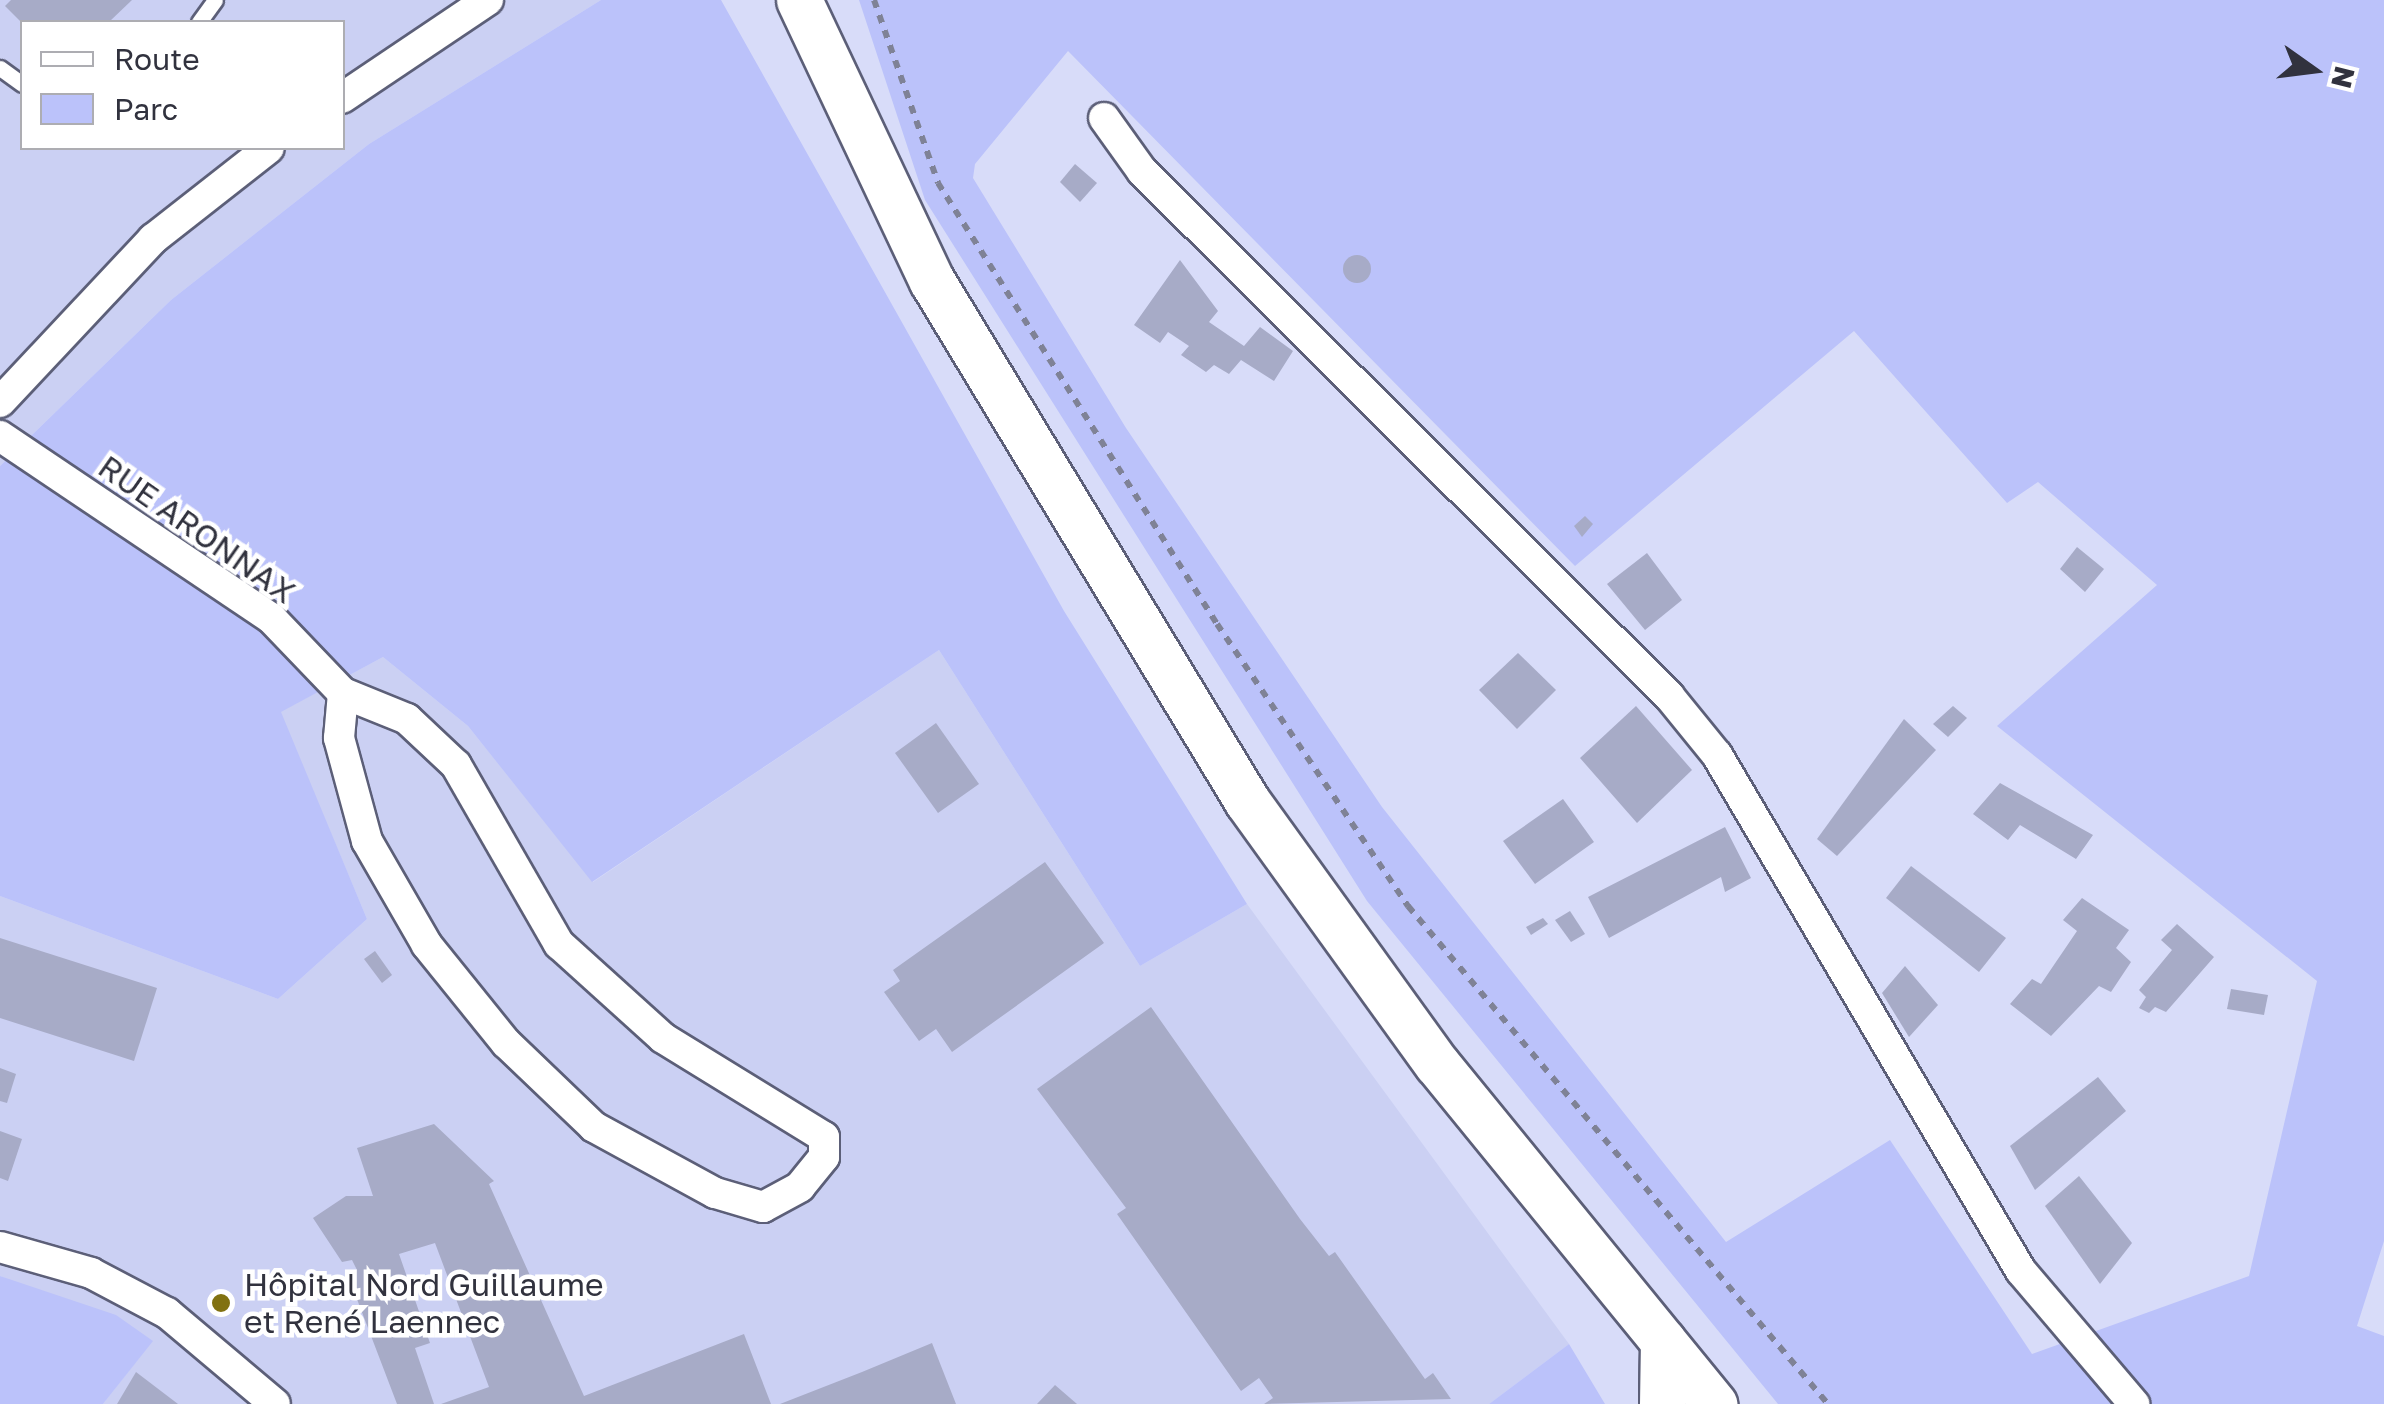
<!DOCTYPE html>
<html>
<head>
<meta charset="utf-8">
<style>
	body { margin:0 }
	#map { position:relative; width:2384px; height:1404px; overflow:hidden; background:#d8dcf9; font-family:"Golos Text",sans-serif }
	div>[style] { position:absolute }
	.built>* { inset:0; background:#cbd0f3 }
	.green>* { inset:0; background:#bbc2fa }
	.building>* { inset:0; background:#a7abc7 }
	.round { border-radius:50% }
	.path>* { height:6px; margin-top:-3px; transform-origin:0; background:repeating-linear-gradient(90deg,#7f8296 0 8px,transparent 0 16px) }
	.roads { filter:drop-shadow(2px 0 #5c5f78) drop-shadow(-2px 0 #5c5f78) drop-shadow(0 2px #5c5f78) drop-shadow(0 -2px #5c5f78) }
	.lane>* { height:15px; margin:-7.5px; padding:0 7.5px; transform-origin:7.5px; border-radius:7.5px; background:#fff }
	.street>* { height:30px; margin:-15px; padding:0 15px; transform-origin:15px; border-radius:15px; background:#fff }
	.secondary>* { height:45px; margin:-22.5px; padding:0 22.5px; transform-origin:22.5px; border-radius:22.5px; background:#fff }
	.dots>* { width:28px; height:28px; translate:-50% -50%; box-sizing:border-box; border:5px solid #fff; border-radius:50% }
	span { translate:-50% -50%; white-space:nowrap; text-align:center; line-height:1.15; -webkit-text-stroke:9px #fff; paint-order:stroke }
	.street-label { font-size:32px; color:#31323e }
	.poi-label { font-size:32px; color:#31323e }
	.left { translate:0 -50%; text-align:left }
	.legend { position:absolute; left:20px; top:20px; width:325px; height:130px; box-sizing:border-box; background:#fff; border:2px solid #adadb2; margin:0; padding:12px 18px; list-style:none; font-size:30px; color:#31323e }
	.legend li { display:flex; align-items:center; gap:20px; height:50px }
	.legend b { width:50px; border:2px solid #adadb2 }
	.north { position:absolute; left:2264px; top:20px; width:100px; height:100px; -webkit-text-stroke:8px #fff; paint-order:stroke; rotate:104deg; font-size:28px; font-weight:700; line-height:40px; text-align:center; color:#31323e }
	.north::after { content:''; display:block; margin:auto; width:35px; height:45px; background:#31323e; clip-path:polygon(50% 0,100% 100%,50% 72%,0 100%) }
</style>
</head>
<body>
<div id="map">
	<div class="built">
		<div style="clip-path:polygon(evenodd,0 0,601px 0,369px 144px,171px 300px,0 466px,0 0,22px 22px,342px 22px,342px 148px,22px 148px,22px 22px)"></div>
		<div style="clip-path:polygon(939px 650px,1140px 966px,1247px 904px,1569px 1344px,1489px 1404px,103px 1404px,152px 1341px,0 1276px,0 896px,278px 999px,367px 919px,280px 712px,383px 657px,468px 726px,593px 882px)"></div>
	</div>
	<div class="green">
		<div style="clip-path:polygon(601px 0,721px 0,1064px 611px,1247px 904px,1140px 966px,939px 650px,592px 882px,468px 726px,383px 657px,281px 712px,367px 919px,278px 999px,0 896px,0 466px,171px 300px,369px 144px)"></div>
		<div style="clip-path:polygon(evenodd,859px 0,2384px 0,2384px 1241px,2357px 1326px,2384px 1336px,2384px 1404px,1778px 1404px,1367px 901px,925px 200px,859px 0,1068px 51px,1575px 566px,1854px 331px,2007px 503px,2038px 482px,2157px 585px,1997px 726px,2317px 981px,2249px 1276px,2032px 1354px,1890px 1140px,1726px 1242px,1382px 807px,1126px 428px,973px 178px,975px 164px,1068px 51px)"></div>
		<div style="clip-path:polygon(0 1276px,116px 1315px,153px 1341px,103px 1404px,0 1404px)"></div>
		<div style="clip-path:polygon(1569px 1344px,1605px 1404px,1489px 1404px)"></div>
	</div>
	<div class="building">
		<div style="clip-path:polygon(11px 0,132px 0,109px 22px,21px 22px,5px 6px)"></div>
		<div style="clip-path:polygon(1075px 164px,1097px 183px,1080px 202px,1060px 182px)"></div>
		<div class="round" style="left:1343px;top:255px;width:28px;height:28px"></div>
		<div style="clip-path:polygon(1180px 260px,1218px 311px,1209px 322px,1244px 346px,1260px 327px,1293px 351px,1274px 381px,1241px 360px,1229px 374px,1214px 365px,1206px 372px,1181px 355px,1189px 346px,1168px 332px,1160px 343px,1134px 325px)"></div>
		<div style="clip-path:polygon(1585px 516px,1593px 524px,1582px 537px,1574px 526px)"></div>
		<div style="clip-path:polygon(2077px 547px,2104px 569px,2085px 592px,2060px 569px)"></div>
		<div style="clip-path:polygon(1647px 553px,1682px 600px,1645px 630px,1607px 584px)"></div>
		<div style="clip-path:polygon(1518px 653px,1556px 690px,1517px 729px,1479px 690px)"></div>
		<div style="clip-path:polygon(1636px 706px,1692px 770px,1637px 823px,1580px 758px)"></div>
		<div style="clip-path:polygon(1953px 706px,1967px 718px,1948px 737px,1933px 724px)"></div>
		<div style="clip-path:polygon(1904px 719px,1936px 750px,1837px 856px,1817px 839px)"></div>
		<div style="clip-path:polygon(936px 723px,979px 784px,938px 813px,895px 753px)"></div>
		<div style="clip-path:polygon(2000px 783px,2093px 835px,2076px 859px,2020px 825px,2008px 840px,1973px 814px)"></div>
		<div style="clip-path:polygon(1563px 799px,1594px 842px,1535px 884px,1503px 841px)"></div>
		<div style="clip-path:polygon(1725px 827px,1751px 878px,1725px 892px,1721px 877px,1609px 938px,1588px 897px)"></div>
		<div style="clip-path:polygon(1045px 862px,1104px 943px,952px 1052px,936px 1029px,919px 1041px,884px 992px,900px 981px,893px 970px)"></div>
		<div style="clip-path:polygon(1911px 866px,2006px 938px,1979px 972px,1886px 898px)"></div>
		<div style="clip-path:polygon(2082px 898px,2129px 930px,2116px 948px,2131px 962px,2111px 992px,2099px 986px,2051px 1036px,2010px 1004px,2032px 979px,2041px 984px,2077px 931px,2063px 920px)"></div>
		<div style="clip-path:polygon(1570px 911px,1585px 934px,1571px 942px,1555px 920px)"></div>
		<div style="clip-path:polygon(1543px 918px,1548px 924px,1531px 935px,1526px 927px)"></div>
		<div style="clip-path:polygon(2177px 924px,2214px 957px,2166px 1012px,2155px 1007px,2149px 1013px,2139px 1008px,2146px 997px,2139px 990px,2172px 950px,2161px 940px)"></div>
		<div style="clip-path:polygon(0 938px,157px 988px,134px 1061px,0 1018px)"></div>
		<div style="clip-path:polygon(375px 951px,392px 975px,382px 983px,364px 959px)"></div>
		<div style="clip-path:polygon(1905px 966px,1938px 1005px,1909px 1037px,1882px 993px)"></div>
		<div style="clip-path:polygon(2231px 989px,2268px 995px,2264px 1015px,2227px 1009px)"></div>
		<div style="clip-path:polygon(1151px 1007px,1300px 1219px,1329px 1256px,1335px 1252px,1425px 1379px,1433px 1373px,1451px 1399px,1264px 1404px,1273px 1398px,1259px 1378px,1241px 1391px,1117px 1214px,1126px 1208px,1037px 1089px)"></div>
		<div style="clip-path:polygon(0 1068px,16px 1074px,7px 1103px,0 1101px)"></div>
		<div style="clip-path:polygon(2098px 1077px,2126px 1111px,2035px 1190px,2010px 1146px)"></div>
		<div style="clip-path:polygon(434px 1124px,494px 1181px,489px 1184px,584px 1396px,744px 1334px,771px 1404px,441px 1404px,489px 1387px,435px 1243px,399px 1254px,430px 1343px,415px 1348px,434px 1404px,397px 1404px,347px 1273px,357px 1270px,352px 1260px,342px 1262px,313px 1218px,346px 1196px,373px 1196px,357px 1148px)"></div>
		<div style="clip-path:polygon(0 1131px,22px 1139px,8px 1181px,0 1178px)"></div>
		<div style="clip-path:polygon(2079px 1176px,2132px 1243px,2100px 1284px,2045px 1206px)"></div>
		<div style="clip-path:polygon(932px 1343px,956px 1404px,780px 1404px,862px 1372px)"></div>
		<div style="clip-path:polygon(136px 1372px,178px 1404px,117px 1404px)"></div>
		<div style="clip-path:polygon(1055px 1385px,1077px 1404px,1037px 1404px)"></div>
	</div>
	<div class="path">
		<div style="left:874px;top:0;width:194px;rotate:70.7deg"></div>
		<div style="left:938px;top:183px;width:522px;rotate:57.68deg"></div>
		<div style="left:1217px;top:624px;width:341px;rotate:55.9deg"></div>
		<div style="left:1408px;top:906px;width:651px;rotate:49.86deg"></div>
	</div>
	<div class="roads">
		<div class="lane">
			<div style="left:199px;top:22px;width:27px;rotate:-54deg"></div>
			<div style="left:0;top:68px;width:27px;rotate:36deg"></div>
		</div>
		<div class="street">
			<div style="left:342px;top:98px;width:176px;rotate:-33.9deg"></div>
			<div style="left:1104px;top:118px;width:65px;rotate:54.4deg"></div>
			<div style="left:1142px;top:171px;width:744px;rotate:44.89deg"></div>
			<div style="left:1669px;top:696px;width:76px;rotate:50.9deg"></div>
			<div style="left:1717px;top:755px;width:599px;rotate:59.5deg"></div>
			<div style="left:2021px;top:1271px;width:175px;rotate:49.6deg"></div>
			<div style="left:0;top:402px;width:224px;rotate:-46.8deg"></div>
			<div style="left:153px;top:239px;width:147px;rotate:-38.1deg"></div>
			<div style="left:0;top:436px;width:326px;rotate:33.9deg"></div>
			<div style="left:271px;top:618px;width:104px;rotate:46.2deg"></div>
			<div style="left:343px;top:693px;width:69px;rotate:22.1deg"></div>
			<div style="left:407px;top:719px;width:67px;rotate:43.2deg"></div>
			<div style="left:456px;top:765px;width:207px;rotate:60.1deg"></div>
			<div style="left:559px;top:944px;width:140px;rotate:42.1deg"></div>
			<div style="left:663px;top:1038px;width:189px;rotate:31.6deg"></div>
			<div style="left:824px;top:1137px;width:20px;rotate:90deg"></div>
			<div style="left:824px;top:1157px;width:38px;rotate:129deg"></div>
			<div style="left:800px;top:1187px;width:42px;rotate:151.6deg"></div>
			<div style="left:763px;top:1207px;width:50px;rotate:-163.7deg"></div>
			<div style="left:715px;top:1193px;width:138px;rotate:-151.4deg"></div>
			<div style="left:594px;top:1127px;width:122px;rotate:-136.3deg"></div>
			<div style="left:506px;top:1043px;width:126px;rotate:-128.9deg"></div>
			<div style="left:427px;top:945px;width:120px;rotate:-120deg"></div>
			<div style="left:367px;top:841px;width:107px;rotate:-105.2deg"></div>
			<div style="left:339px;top:738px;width:45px;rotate:-84.9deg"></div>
			<div style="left:0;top:1247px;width:95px;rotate:15.9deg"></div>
			<div style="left:91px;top:1273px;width:86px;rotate:27.8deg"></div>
			<div style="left:167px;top:1313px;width:141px;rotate:40.1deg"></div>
		</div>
		<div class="secondary">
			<div style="left:799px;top:0;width:311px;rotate:64.7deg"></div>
			<div style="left:932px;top:281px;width:608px;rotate:58.79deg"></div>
			<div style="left:1247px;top:801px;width:324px;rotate:54.2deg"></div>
			<div style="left:1437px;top:1064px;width:439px;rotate:50.8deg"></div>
			<div style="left:1662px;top:1404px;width:63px;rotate:-89.1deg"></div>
		</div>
	</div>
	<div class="dots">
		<div style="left:221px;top:1303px;background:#817111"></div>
	</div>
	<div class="street-label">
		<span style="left:197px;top:529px;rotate:35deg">RUE ARONNAX</span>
	</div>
	<div class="poi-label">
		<span class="left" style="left:244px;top:1303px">Hôpital Nord Guillaume<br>et René Laennec</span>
	</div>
	<ul class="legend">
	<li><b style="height:12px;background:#fff"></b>Route</li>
	<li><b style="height:28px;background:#bbc2fa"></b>Parc</li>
	</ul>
	<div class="north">N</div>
</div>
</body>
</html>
